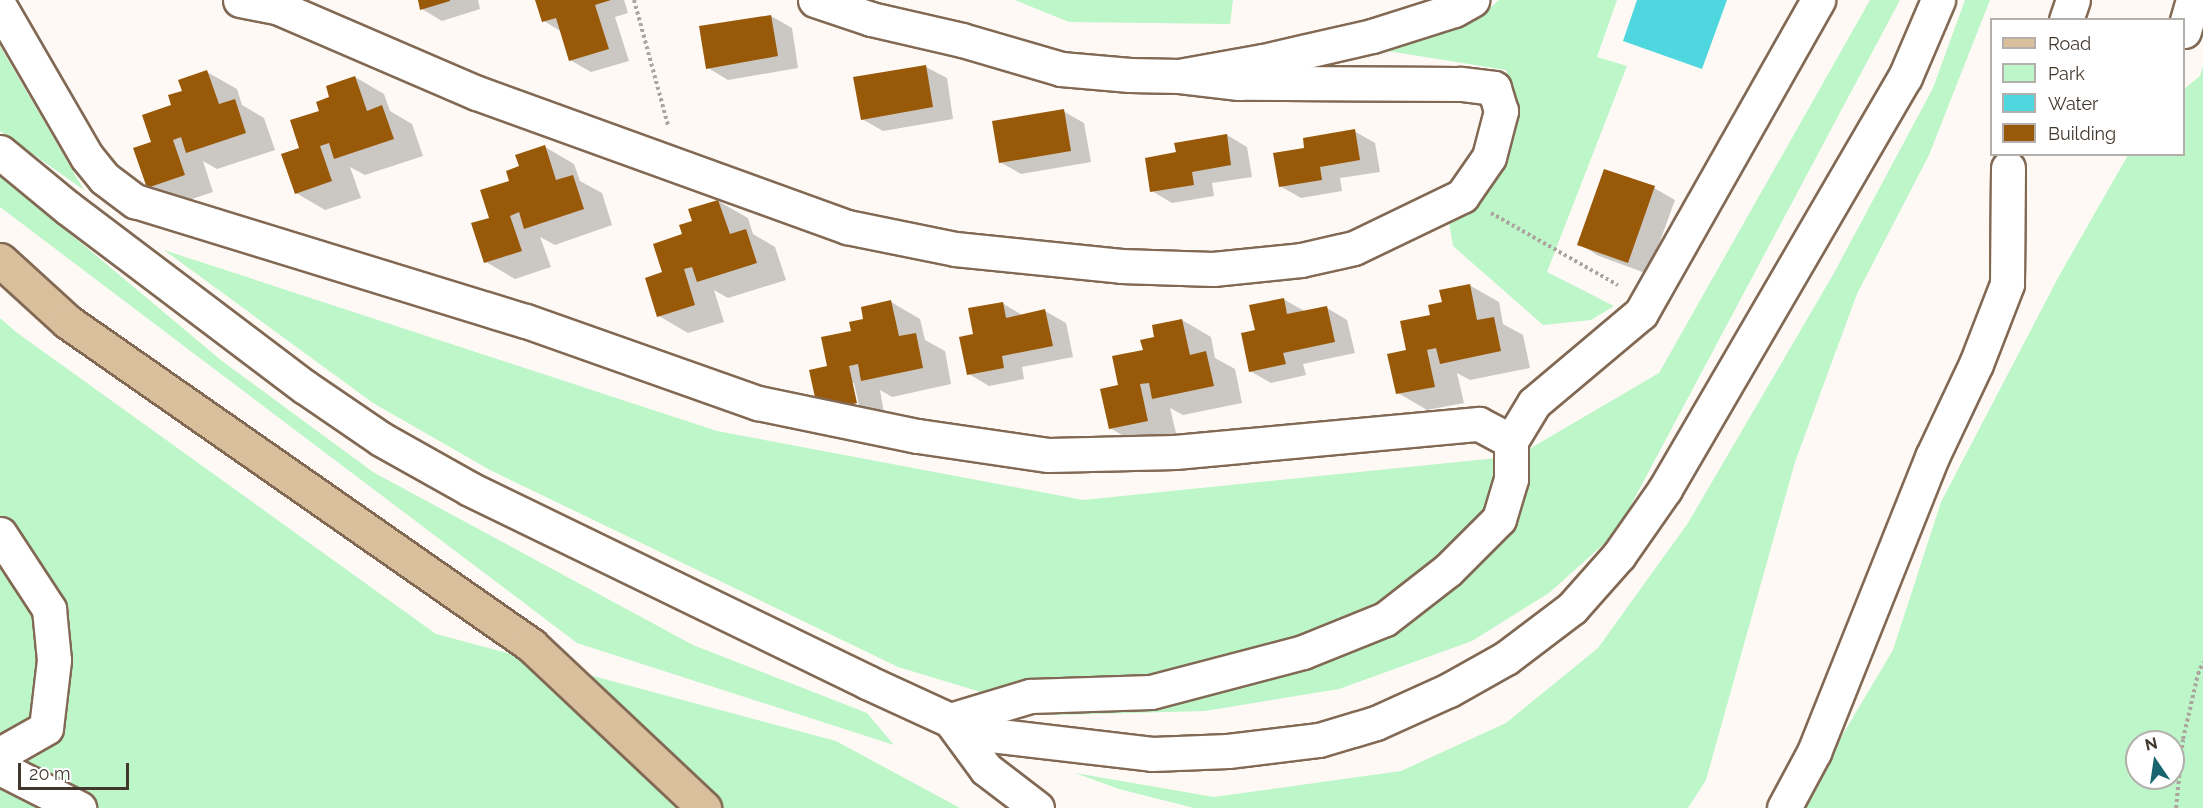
<!DOCTYPE html>
<html>
<head>
<meta charset="utf-8">
<style>
	body { margin:0 }
	#map { position:relative; width:2203px; height:808px; overflow:hidden; background:#fef9f4; font-family:Raleway,sans-serif }
	div>[style] { position:absolute }
	.green>* { inset:0; background:#bcf6c9 }
	.water>* { inset:0; background:#4fd7df }
	.shadow>* { inset:0; background:#0003 }
	.building>* { inset:0; background:#985909 }
	.path>* { height:4px; margin-top:-2px; transform-origin:0; background:repeating-linear-gradient(90deg,#aca59e 0 3px,transparent 0 6px) }
	.roads { filter:drop-shadow(2px 0 #826954) drop-shadow(-2px 0 #826954) drop-shadow(0 2px #826954) drop-shadow(0 -2px #826954) }
	.minor>* { height:33px; margin:-16.5px; padding:0 16.5px; transform-origin:16.5px; border-radius:16.5px; background:#fff }
	.major>* { height:33px; margin:-16.5px; padding:0 16.5px; transform-origin:16.5px; border-radius:16.5px; background:#dabf9d }
	span { translate:-50% -50%; white-space:nowrap; text-align:center; line-height:1.15; -webkit-text-stroke:6px #fff; paint-order:stroke }
	.legend { position:absolute; left:1990px; top:18px; width:195px; height:138px; box-sizing:border-box; background:#fff; border:2px solid #b3afab; margin:0; padding:8px 10px; list-style:none; font-size:18px; color:#41372d }
	.legend li { display:flex; align-items:center; gap:12px; height:30px }
	.legend b { width:30px; border:2px solid #b3afab }
	.north { position:absolute; left:2125px; top:730px; width:60px; height:60px; box-sizing:border-box; background:#fff; border:2px solid #b3afab; border-radius:50%; rotate:347deg; font-size:16px; font-weight:700; line-height:24px; text-align:center; color:#41372d }
	.north::after { content:''; display:block; margin:auto; width:21px; height:27px; background:#19656f; clip-path:polygon(50% 0,100% 100%,50% 72%,0 100%) }
	.scale { position:absolute; left:18px; top:763px; width:111px; height:27px; box-sizing:border-box; border:3px solid #41372d; border-top:0; padding-left:8px; font-size:18px; line-height:21px; white-space:nowrap; color:#41372d; -webkit-text-stroke:4px #fff; paint-order:stroke }
</style>
</head>
<body>
<div id="map">
	<div class="green">
		<div style="clip-path:polygon(1015px 0,1233px 0,1230px 24px,1069px 22px)"></div>
		<div style="clip-path:polygon(1499px 0,1617px 0,1597px 57px,1627px 66px,1547px 272px,1614px 306px,1591px 320px,1543px 325px,1453px 246px,1448px 216px,1506px 147px,1518px 110px,1506px 70px,1363px 47px,1449px 27px,1489px 9px)"></div>
		<div style="clip-path:polygon(1870px 0,1900px 0,1616px 533px,1549px 593px,1472px 641px,1339px 689px,1205px 711px,1057px 715px,898px 667px,490px 470px,373px 403px,164px 250px,717px 431px,1083px 500px,1517px 456px,1659px 373px)"></div>
		<div style="clip-path:polygon(1965px 0,1990px 0,1929px 155px,1857px 294px,1795px 462px,1706px 780px,1688px 808px,1194px 808px,1119px 789px,1075px 773px,1214px 797px,1401px 771px,1506px 723px,1598px 648px,1688px 523px,1834px 273px,1933px 88px)"></div>
		<div style="clip-path:polygon(0 46px,84px 190px,0 131px)"></div>
		<div style="clip-path:polygon(evenodd,2203px 66px,2203px 808px,1799px 808px,1893px 650px,1941px 502px,2059px 276px,2128px 155px,2184px 154px,2184px 89px,2200px 76px,2203px 66px,2137px 742px,2173px 742px,2173px 778px,2137px 778px,2137px 742px)"></div>
		<div style="clip-path:polygon(0 175px,222px 361px,373px 472px,693px 645px,867px 713px,894px 745px,577px 643px,0 207px)"></div>
		<div style="clip-path:polygon(0 318px,16px 332px,436px 634px,836px 741px,960px 808px,0 808px)"></div>
	</div>
	<div class="water">
		<div style="clip-path:polygon(1637px 0,1727px 0,1702px 69px,1623px 41px)"></div>
	</div>
	<div class="shadow">
		<div style="clip-path:polygon(419px 0,478px 0,480px 9px,442px 21px,422px 9px)"></div>
		<div style="clip-path:polygon(537px 0,624px 0,628px 13px,615px 17px,629px 61px,591px 72px,570px 60px,562px 32px,544px 21px)"></div>
		<div style="clip-path:polygon(771px 16px,792px 28px,798px 68px,728px 80px,708px 68px)"></div>
		<div style="clip-path:polygon(926px 67px,947px 78px,953px 119px,883px 131px,862px 119px)"></div>
		<div style="clip-path:polygon(207px 72px,237px 89px,242px 105px,264px 118px,275px 150px,217px 169px,203px 161px,213px 192px,177px 204px,148px 187px,153px 143px,173px 106px,183px 92px)"></div>
		<div style="clip-path:polygon(355px 77px,384px 94px,390px 111px,412px 124px,423px 156px,365px 175px,350px 167px,361px 198px,325px 210px,296px 193px,301px 149px,321px 112px,331px 98px)"></div>
		<div style="clip-path:polygon(1063px 111px,1084px 123px,1091px 162px,1021px 174px,1000px 162px)"></div>
		<div style="clip-path:polygon(1354px 131px,1375px 143px,1380px 172px,1340px 178px,1342px 191px,1301px 198px,1280px 186px,1306px 149px)"></div>
		<div style="clip-path:polygon(1227px 135px,1247px 147px,1252px 177px,1212px 183px,1214px 196px,1172px 203px,1152px 191px,1178px 154px)"></div>
		<div style="clip-path:polygon(545px 147px,574px 164px,580px 181px,602px 193px,612px 225px,555px 245px,540px 237px,551px 267px,515px 279px,486px 262px,490px 218px,521px 167px)"></div>
		<div style="clip-path:polygon(1654px 188px,1675px 200px,1648px 274px,1599px 256px,1579px 244px)"></div>
		<div style="clip-path:polygon(718px 201px,748px 218px,753px 234px,775px 247px,786px 280px,728px 298px,714px 290px,724px 322px,688px 333px,659px 316px,664px 273px,694px 222px)"></div>
		<div style="clip-path:polygon(1469px 285px,1499px 302px,1503px 324px,1523px 335px,1530px 368px,1470px 380px,1457px 373px,1464px 403px,1427px 410px,1398px 393px,1407px 351px,1443px 303px)"></div>
		<div style="clip-path:polygon(1283px 299px,1306px 312px,1327px 308px,1347px 320px,1355px 353px,1303px 364px,1306px 375px,1271px 383px,1250px 371px,1257px 331px)"></div>
		<div style="clip-path:polygon(evenodd,891px 302px,920px 319px,925px 340px,945px 351px,951px 384px,892px 397px,880px 390px,885px 419px,849px 427px,829px 367px,853px 332px,891px 302px,851px 383px,854px 383px,860px 410px,857px 410px,851px 383px)"></div>
		<div style="clip-path:polygon(1002px 303px,1024px 316px,1045px 311px,1066px 323px,1073px 357px,1022px 367px,1024px 379px,989px 386px,969px 374px,975px 335px)"></div>
		<div style="clip-path:polygon(1182px 320px,1211px 337px,1215px 358px,1235px 369px,1242px 403px,1183px 415px,1170px 408px,1177px 437px,1139px 445px,1110px 428px,1119px 386px,1156px 338px)"></div>
	</div>
	<div class="building">
		<div style="clip-path:polygon(418px 0,450px 0,450px 1px,420px 10px)"></div>
		<div style="clip-path:polygon(535px 0,611px 0,595px 5px,609px 49px,569px 61px,556px 18px,542px 22px)"></div>
		<div style="clip-path:polygon(771px 15px,778px 56px,706px 69px,699px 26px)"></div>
		<div style="clip-path:polygon(926px 65px,933px 107px,861px 120px,853px 77px)"></div>
		<div style="clip-path:polygon(207px 70px,219px 104px,235px 99px,246px 133px,186px 153px,181px 137px,173px 140px,185px 175px,147px 188px,133px 148px,151px 142px,142px 115px,171px 105px,168px 95px,182px 91px,178px 80px)"></div>
		<div style="clip-path:polygon(355px 76px,367px 111px,382px 105px,394px 139px,334px 159px,329px 143px,320px 146px,332px 181px,295px 194px,281px 154px,299px 148px,290px 120px,319px 111px,316px 102px,329px 97px,326px 86px)"></div>
		<div style="clip-path:polygon(1064px 109px,1071px 151px,999px 163px,992px 121px)"></div>
		<div style="clip-path:polygon(1355px 129px,1360px 160px,1320px 167px,1322px 180px,1279px 187px,1273px 153px,1304px 148px,1303px 138px)"></div>
		<div style="clip-path:polygon(1227px 134px,1231px 165px,1192px 172px,1194px 185px,1150px 192px,1145px 158px,1176px 152px,1174px 143px)"></div>
		<div style="clip-path:polygon(545px 145px,556px 180px,573px 175px,584px 209px,524px 229px,519px 212px,510px 216px,522px 251px,484px 263px,471px 223px,489px 218px,480px 190px,509px 181px,506px 171px,519px 166px,515px 155px)"></div>
		<div style="clip-path:polygon(1604px 169px,1655px 186px,1628px 263px,1577px 245px)"></div>
		<div style="clip-path:polygon(718px 200px,730px 234px,746px 229px,757px 263px,697px 282px,692px 267px,684px 269px,695px 305px,657px 317px,645px 278px,662px 272px,653px 244px,682px 234px,679px 225px,692px 221px,688px 209px)"></div>
		<div style="clip-path:polygon(1470px 284px,1477px 320px,1494px 317px,1501px 351px,1440px 364px,1436px 348px,1427px 350px,1435px 387px,1396px 394px,1387px 354px,1406px 350px,1400px 321px,1430px 315px,1428px 305px,1442px 302px,1439px 290px)"></div>
		<div style="clip-path:polygon(1284px 298px,1287px 314px,1327px 306px,1335px 342px,1283px 353px,1286px 364px,1249px 372px,1241px 333px,1255px 330px,1249px 305px)"></div>
		<div style="clip-path:polygon(891px 300px,899px 336px,916px 333px,923px 368px,861px 381px,858px 364px,849px 366px,857px 403px,818px 411px,809px 370px,827px 366px,821px 337px,851px 331px,849px 322px,863px 319px,861px 307px)"></div>
		<div style="clip-path:polygon(1003px 302px,1006px 318px,1045px 309px,1053px 346px,1002px 356px,1004px 368px,967px 375px,959px 337px,973px 334px,968px 308px)"></div>
		<div style="clip-path:polygon(1182px 319px,1190px 355px,1206px 351px,1214px 386px,1152px 399px,1149px 383px,1140px 384px,1148px 421px,1109px 429px,1100px 389px,1118px 385px,1112px 356px,1143px 350px,1140px 340px,1154px 337px,1152px 325px)"></div>
	</div>
	<div class="path">
		<div style="left:634px;top:0;width:130px;rotate:74.8deg"></div>
		<div style="left:1491px;top:213px;width:146px;rotate:29.6deg"></div>
		<div style="left:2176px;top:808px;width:69px;rotate:-84.2deg"></div>
		<div style="left:2183px;top:739px;width:67px;rotate:-77deg"></div>
		<div style="left:2198px;top:674px;width:13px;rotate:-67deg"></div>
	</div>
	<div class="roads">
		<div class="minor">
			<div style="left:240px;top:0;width:38px;rotate:11deg"></div>
			<div style="left:277px;top:7px;width:218px;rotate:23.3deg"></div>
			<div style="left:477px;top:93px;width:394px;rotate:19.9deg"></div>
			<div style="left:847px;top:227px;width:110px;rotate:11.5deg"></div>
			<div style="left:955px;top:249px;width:167px;rotate:5.8deg"></div>
			<div style="left:1121px;top:266px;width:92px;rotate:1.9deg"></div>
			<div style="left:1213px;top:269px;width:88px;rotate:-5.8deg"></div>
			<div style="left:1301px;top:260px;width:54px;rotate:-12.8deg"></div>
			<div style="left:1354px;top:248px;width:120px;rotate:-25.7deg"></div>
			<div style="left:1462px;top:196px;width:47px;rotate:-55.3deg"></div>
			<div style="left:1489px;top:157px;width:48px;rotate:-75.4deg"></div>
			<div style="left:1501px;top:111px;width:24px;rotate:-107deg"></div>
			<div style="left:1494px;top:88px;width:35px;rotate:-173deg"></div>
			<div style="left:1459px;top:84px;width:220px;rotate:-179.7deg"></div>
			<div style="left:1239px;top:83px;width:60px;rotate:-173.3deg"></div>
			<div style="left:815px;top:0;width:59px;rotate:18.7deg"></div>
			<div style="left:871px;top:19px;width:93px;rotate:13deg"></div>
			<div style="left:962px;top:40px;width:103px;rotate:16.3deg"></div>
			<div style="left:1061px;top:69px;width:69px;rotate:5deg"></div>
			<div style="left:1130px;top:75px;width:49px;rotate:1.2deg"></div>
			<div style="left:1179px;top:76px;width:85px;rotate:-10.1deg"></div>
			<div style="left:1263px;top:61px;width:112px;rotate:-12.9deg"></div>
			<div style="left:1372px;top:36px;width:86px;rotate:-17.6deg"></div>
			<div style="left:1454px;top:10px;width:21px;rotate:-29deg"></div>
			<div style="left:0;top:7px;width:173px;rotate:59.9deg"></div>
			<div style="left:87px;top:157px;width:27px;rotate:51deg"></div>
			<div style="left:104px;top:178px;width:39px;rotate:37deg"></div>
			<div style="left:135px;top:201px;width:409px;rotate:17.1deg"></div>
			<div style="left:526px;top:321px;width:246px;rotate:19.5deg"></div>
			<div style="left:758px;top:403px;width:163px;rotate:11.7deg"></div>
			<div style="left:918px;top:436px;width:132px;rotate:8.3deg"></div>
			<div style="left:1049px;top:455px;width:126px;rotate:-1.4deg"></div>
			<div style="left:1175px;top:452px;width:305px;rotate:-5.3deg"></div>
			<div style="left:1479px;top:424px;width:36px;rotate:28deg"></div>
			<div style="left:2066px;top:20px;width:21px;rotate:-71deg"></div>
			<div style="left:2184px;top:31px;width:32px;rotate:-74deg"></div>
			<div style="left:0;top:152px;width:88px;rotate:39.5deg"></div>
			<div style="left:68px;top:208px;width:297px;rotate:37.1deg"></div>
			<div style="left:305px;top:387px;width:92px;rotate:34.4deg"></div>
			<div style="left:381px;top:439px;width:102px;rotate:29.3deg"></div>
			<div style="left:470px;top:489px;width:441px;rotate:25.9deg"></div>
			<div style="left:867px;top:682px;width:91px;rotate:24.6deg"></div>
			<div style="left:950px;top:720px;width:44px;rotate:20.1deg"></div>
			<div style="left:991px;top:735px;width:162px;rotate:6.7deg"></div>
			<div style="left:1152px;top:754px;width:76px;rotate:-2.3deg"></div>
			<div style="left:1228px;top:751px;width:92px;rotate:-6.9deg"></div>
			<div style="left:1319px;top:740px;width:59px;rotate:-16.6deg"></div>
			<div style="left:1376px;top:723px;width:80px;rotate:-24.3deg"></div>
			<div style="left:1449px;top:690px;width:65px;rotate:-29.3deg"></div>
			<div style="left:1506px;top:658px;width:83px;rotate:-37.1deg"></div>
			<div style="left:1572px;top:608px;width:71px;rotate:-48.4deg"></div>
			<div style="left:1619px;top:555px;width:80px;rotate:-55.1deg"></div>
			<div style="left:1665px;top:489px;width:477px;rotate:-59.8deg"></div>
			<div style="left:1905px;top:77px;width:84px;rotate:-66.8deg"></div>
			<div style="left:0;top:534px;width:90px;rotate:56.8deg"></div>
			<div style="left:49px;top:609px;width:51px;rotate:84.4deg"></div>
			<div style="left:54px;top:660px;width:68px;rotate:96.7deg"></div>
			<div style="left:46px;top:728px;width:53px;rotate:150.5deg"></div>
			<div style="left:0;top:768px;width:89px;rotate:26.9deg"></div>
			<div style="left:1037px;top:808px;width:64px;rotate:-142.6deg"></div>
			<div style="left:986px;top:769px;width:61px;rotate:-126.3deg"></div>
			<div style="left:950px;top:720px;width:84px;rotate:-16.7deg"></div>
			<div style="left:1030px;top:696px;width:121px;rotate:-1.9deg"></div>
			<div style="left:1151px;top:692px;width:157px;rotate:-14.7deg"></div>
			<div style="left:1303px;top:652px;width:88px;rotate:-21.9deg"></div>
			<div style="left:1385px;top:619px;width:80px;rotate:-37.9deg"></div>
			<div style="left:1448px;top:570px;width:72px;rotate:-45deg"></div>
			<div style="left:1499px;top:519px;width:42px;rotate:-73.3deg"></div>
			<div style="left:1511px;top:479px;width:38px;rotate:-90deg"></div>
			<div style="left:1511px;top:441px;width:44px;rotate:-58.8deg"></div>
			<div style="left:1534px;top:403px;width:140px;rotate:-40.1deg"></div>
			<div style="left:1641px;top:313px;width:360px;rotate:-60.5deg"></div>
			<div style="left:1784px;top:808px;width:64px;rotate:-61.8deg"></div>
			<div style="left:1814px;top:752px;width:318px;rotate:-68.2deg"></div>
			<div style="left:1932px;top:457px;width:103px;rotate:-64.7deg"></div>
			<div style="left:1976px;top:364px;width:86px;rotate:-68.8deg"></div>
			<div style="left:2007px;top:284px;width:116px;rotate:-89.5deg"></div>
		</div>
		<div class="major">
			<div style="left:0;top:260px;width:92px;rotate:42.4deg"></div>
			<div style="left:68px;top:322px;width:565px;rotate:34.9deg"></div>
			<div style="left:531px;top:645px;width:238px;rotate:43.3deg"></div>
		</div>
	</div>
	<ul class="legend">
	<li><b style="height:8px;background:#dabf9d"></b>Road</li>
	<li><b style="height:16px;background:#bcf6c9"></b>Park</li>
	<li><b style="height:16px;background:#4fd7df"></b>Water</li>
	<li><b style="height:16px;background:#985909"></b>Building</li>
	</ul>
	<div class="north">N</div>
	<div class="scale">20 m</div>
</div>
</body>
</html>
